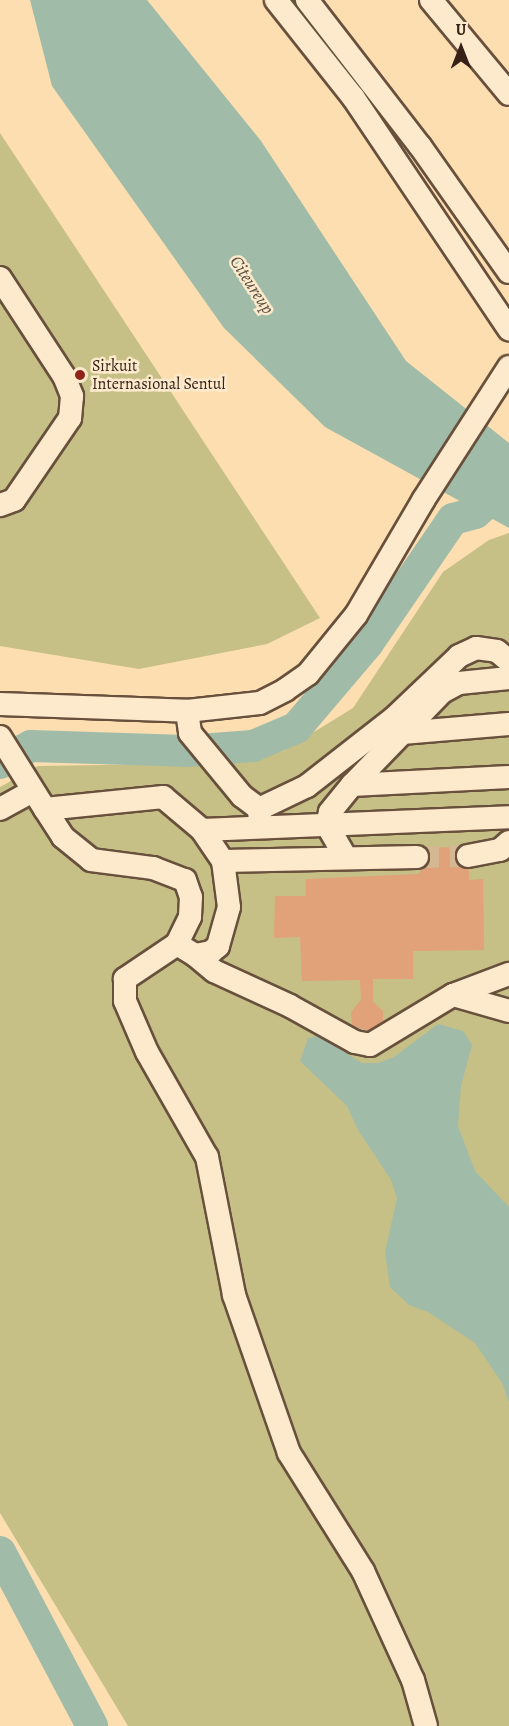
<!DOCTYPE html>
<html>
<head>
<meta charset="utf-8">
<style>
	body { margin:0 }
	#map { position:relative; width:509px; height:1726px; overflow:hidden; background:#fcdeb0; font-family:Alegreya,serif }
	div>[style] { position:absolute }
	.green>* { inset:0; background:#c6bf86 }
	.water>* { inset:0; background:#a0bca8 }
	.river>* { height:32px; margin:-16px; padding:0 16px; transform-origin:16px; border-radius:16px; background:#a0bca8 }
	.building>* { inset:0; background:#e1a179 }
	.minor-tunnel>* { height:22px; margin-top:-11px; transform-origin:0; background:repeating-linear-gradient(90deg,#d4b891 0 22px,transparent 0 33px) }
	.roads { filter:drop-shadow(2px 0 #68503d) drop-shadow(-2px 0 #68503d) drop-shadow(0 2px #68503d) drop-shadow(0 -2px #68503d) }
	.minor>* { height:22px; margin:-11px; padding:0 11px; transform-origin:11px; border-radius:11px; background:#fdeacc }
	.dots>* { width:16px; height:16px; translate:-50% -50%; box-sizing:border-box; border:3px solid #fdeacc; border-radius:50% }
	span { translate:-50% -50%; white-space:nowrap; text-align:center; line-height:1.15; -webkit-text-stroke:5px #fdeacc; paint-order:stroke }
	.poi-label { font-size:16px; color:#362017 }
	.left { translate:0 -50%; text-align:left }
	.water-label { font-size:18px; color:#564f42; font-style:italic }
	.north { position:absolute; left:431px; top:18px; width:60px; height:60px; -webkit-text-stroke:4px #fdeacc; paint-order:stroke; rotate:0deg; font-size:16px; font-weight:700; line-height:24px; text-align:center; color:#362017 }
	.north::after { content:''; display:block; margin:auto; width:21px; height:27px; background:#362017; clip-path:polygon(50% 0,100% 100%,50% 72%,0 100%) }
</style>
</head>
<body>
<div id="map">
	<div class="green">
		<div style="clip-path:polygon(0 133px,320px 618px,267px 644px,139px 669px,0 646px)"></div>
		<div style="clip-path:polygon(509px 533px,509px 1726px,128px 1726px,0 1513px,0 787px,38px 766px,230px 763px,283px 751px,353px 708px,443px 572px,489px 540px)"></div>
	</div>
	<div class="water">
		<div style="clip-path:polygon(30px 0,147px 0,261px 141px,406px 361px,509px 443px,509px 528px,325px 427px,224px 328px,52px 86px)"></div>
		<div style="clip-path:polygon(438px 1024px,463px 1031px,472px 1045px,461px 1086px,458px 1126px,475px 1171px,509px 1207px,509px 1402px,502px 1383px,475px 1343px,428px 1312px,409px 1305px,390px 1287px,385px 1252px,397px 1198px,391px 1180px,358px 1130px,347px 1106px,300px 1061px,308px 1038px,318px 1036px,362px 1063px,378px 1063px,394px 1057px)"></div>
	</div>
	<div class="river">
		<div style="left:0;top:763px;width:35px;rotate:-29deg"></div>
		<div style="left:31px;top:746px;width:155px;rotate:1.8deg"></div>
		<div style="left:186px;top:751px;width:67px;rotate:-4.3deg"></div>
		<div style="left:253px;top:746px;width:47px;rotate:-22.7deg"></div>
		<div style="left:296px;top:728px;width:111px;rotate:-49.7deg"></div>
		<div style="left:368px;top:643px;width:150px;rotate:-55.6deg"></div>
		<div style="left:453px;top:519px;width:23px;rotate:-15deg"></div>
		<div style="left:475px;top:513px;width:42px;rotate:-40.2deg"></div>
		<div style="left:0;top:1552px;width:197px;rotate:62.1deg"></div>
	</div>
	<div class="building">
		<div style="clip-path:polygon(458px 847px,455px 859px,469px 869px,469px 880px,483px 879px,484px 950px,413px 951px,413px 979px,373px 979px,373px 1002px,383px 1011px,383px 1021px,368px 1031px,352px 1025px,351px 1012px,361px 1000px,360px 980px,302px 981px,300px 937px,274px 938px,275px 896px,306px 896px,306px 879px,418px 874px,429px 863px,426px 848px)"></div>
	</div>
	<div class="minor-tunnel">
		<div style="left:417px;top:857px;width:51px;rotate:-1.1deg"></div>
	</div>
	<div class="roads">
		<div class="minor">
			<div style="left:276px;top:0;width:124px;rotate:51.6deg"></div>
			<div style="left:353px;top:97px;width:280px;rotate:56.1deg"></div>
			<div style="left:307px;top:0;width:185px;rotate:52.3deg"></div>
			<div style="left:420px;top:146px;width:154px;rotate:54.8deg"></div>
			<div style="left:431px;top:0;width:122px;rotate:50.3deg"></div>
			<div style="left:0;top:278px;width:117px;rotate:56.9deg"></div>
			<div style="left:64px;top:376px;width:22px;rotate:68deg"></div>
			<div style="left:72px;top:396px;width:22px;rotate:95deg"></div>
			<div style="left:70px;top:418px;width:99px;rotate:124.3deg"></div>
			<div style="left:14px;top:500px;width:15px;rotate:160deg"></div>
			<div style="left:0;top:704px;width:187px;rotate:2.1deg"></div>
			<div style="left:187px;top:711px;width:73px;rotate:-6.3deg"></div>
			<div style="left:260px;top:703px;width:28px;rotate:-27deg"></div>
			<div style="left:285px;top:690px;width:28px;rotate:-35deg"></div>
			<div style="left:308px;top:674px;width:76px;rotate:-50.9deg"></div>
			<div style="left:356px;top:615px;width:134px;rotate:-59.6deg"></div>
			<div style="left:424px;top:499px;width:157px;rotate:-57.2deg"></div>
			<div style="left:187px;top:711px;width:22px;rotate:82deg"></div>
			<div style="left:190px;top:733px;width:82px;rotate:50.5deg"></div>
			<div style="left:242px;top:796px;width:21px;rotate:37deg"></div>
			<div style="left:259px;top:809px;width:14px;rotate:86deg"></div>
			<div style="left:402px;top:733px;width:107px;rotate:-4.8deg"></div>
			<div style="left:0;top:737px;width:85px;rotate:58deg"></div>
			<div style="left:45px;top:809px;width:119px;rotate:-5.8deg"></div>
			<div style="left:163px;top:797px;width:51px;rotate:40.2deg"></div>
			<div style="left:202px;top:830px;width:37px;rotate:56deg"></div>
			<div style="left:223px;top:861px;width:46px;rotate:82.6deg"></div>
			<div style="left:229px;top:907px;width:41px;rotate:105.8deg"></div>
			<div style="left:218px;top:946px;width:9px;rotate:139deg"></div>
			<div style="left:211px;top:952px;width:16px;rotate:169deg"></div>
			<div style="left:195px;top:955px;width:21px;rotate:-149deg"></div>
			<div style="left:352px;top:785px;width:157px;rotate:-2.9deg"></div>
			<div style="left:0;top:809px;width:37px;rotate:-29deg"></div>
			<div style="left:45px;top:809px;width:33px;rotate:57deg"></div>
			<div style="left:63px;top:837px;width:36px;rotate:39deg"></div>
			<div style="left:91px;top:860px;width:63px;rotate:7.4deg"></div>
			<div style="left:153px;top:868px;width:34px;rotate:21deg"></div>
			<div style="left:185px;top:880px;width:18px;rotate:71deg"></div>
			<div style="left:191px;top:897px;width:20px;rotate:93deg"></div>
			<div style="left:190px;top:917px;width:30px;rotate:116deg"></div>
			<div style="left:177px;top:944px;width:63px;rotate:146.1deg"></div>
			<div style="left:125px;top:979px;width:22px;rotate:90deg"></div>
			<div style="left:125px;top:1001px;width:56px;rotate:66.7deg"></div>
			<div style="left:147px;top:1052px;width:121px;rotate:60.3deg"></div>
			<div style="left:207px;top:1157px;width:141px;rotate:78.9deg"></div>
			<div style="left:234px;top:1295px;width:167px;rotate:70.8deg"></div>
			<div style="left:289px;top:1453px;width:139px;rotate:57.9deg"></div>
			<div style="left:363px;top:1571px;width:120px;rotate:65.4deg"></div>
			<div style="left:413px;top:1680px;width:48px;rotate:74.2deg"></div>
			<div style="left:259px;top:809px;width:53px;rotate:-25.6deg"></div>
			<div style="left:307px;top:786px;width:110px;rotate:-38deg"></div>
			<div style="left:394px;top:718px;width:90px;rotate:-43.6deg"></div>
			<div style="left:459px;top:656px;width:19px;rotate:-25deg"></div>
			<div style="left:476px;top:648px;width:21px;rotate:8deg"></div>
			<div style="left:497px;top:651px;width:16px;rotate:40deg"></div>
			<div style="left:202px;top:830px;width:307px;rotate:-2.4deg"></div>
			<div style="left:468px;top:856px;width:33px;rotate:-11deg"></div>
			<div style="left:500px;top:850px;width:12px;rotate:-42deg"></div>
			<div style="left:346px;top:858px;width:38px;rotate:-120deg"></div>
			<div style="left:327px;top:825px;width:13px;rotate:-77deg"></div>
			<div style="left:330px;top:812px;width:35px;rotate:-51deg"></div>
			<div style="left:352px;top:785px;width:129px;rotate:-45.9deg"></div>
			<div style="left:442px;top:692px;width:19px;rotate:-28deg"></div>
			<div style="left:459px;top:683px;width:50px;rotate:-5.7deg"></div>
			<div style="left:223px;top:861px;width:194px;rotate:-1.2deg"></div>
			<div style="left:195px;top:955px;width:25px;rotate:40deg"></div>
			<div style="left:214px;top:971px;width:84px;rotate:24.7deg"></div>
			<div style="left:290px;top:1006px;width:74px;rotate:29deg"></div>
			<div style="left:355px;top:1042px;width:15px;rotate:11deg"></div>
			<div style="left:370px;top:1045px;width:97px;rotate:-31.1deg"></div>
			<div style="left:453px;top:995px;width:60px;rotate:-20.6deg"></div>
			<div style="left:453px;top:995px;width:58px;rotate:15.9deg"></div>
		</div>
	</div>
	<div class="dots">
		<div style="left:80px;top:375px;background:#8f2418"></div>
	</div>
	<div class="poi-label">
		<span class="left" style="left:92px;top:375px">Sirkuit<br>Internasional Sentul</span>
	</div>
	<div class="water-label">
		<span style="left:252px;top:285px;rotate:57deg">Citeureup</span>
	</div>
	<div class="north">U</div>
</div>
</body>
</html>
